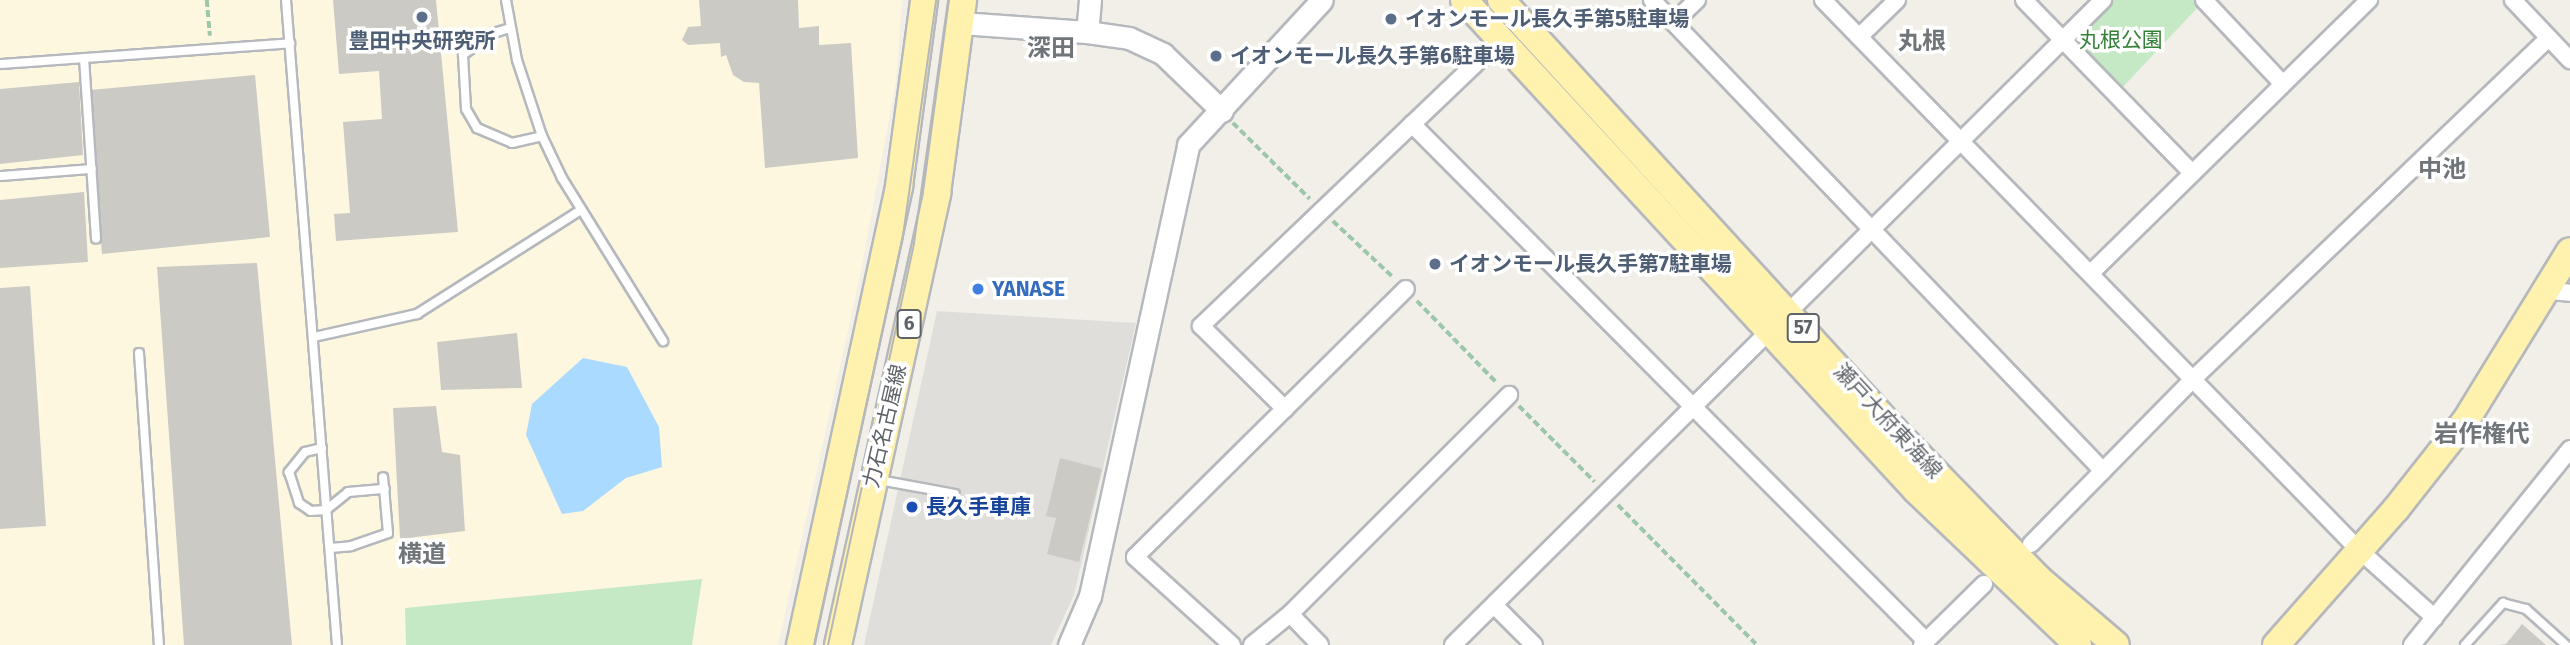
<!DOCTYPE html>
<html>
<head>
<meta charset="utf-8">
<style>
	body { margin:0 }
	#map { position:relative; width:2570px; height:645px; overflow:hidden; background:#f1efe8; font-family:"Fira Sans","Noto Sans JP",sans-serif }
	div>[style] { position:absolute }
	.commercial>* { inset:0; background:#fef7e0 }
	.industrial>* { inset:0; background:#e0deda }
	.green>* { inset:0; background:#c5e8c5 }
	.water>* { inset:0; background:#aadaff }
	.building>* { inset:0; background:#cccac5 }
	.path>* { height:3.5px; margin-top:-1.75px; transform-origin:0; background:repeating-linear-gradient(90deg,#9cc7a9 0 7px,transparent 0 10.5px) }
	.roads { filter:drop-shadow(2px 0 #b5b8bc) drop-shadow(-2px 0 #b5b8bc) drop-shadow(0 2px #b5b8bc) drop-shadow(0 -2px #b5b8bc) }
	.service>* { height:8px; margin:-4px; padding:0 4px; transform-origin:4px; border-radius:4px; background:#fff }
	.minor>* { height:16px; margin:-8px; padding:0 8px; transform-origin:8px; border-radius:8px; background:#fff }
	.tertiary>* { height:21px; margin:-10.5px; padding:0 10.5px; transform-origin:10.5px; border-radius:10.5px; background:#fff }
	.primary>* { height:26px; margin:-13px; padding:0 13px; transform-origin:13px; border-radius:13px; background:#fff2af }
	.tram>* { height:2px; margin:-1px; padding:0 1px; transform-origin:1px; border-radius:1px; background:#b6b7b8 }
	.dots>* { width:19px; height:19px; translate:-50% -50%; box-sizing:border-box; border:4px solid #fff; border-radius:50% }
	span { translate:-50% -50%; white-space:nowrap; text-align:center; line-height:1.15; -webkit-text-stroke:7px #fff; paint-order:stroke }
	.shield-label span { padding:2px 5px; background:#fff; border:2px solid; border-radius:5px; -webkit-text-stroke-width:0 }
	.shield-label { font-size:19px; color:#5f6368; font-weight:700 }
	.service-label { font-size:21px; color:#4e5e75; font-weight:700 }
	.left { translate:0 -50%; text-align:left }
	.park-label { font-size:21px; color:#348238 }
	.shop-label { font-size:21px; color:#366cbe; font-weight:700 }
	.street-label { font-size:21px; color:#5f6368 }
	.transit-label { font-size:21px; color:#164399; font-weight:700 }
	.quarter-label { font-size:24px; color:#70757a; font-weight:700 }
</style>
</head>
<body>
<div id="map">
	<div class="commercial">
		<div style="clip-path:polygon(0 0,902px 0,896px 81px,860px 276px,778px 645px,0 645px)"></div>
	</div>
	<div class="industrial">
		<div style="clip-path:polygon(937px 311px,1136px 323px,1074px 595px,1051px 645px,864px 645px)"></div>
	</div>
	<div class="green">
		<div style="clip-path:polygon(2113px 0,2195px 0,2200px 5px,2120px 90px,2072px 41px)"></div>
		<div style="clip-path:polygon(702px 579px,692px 645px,406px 645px,405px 608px)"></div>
	</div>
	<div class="water">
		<div style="clip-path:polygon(583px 358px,627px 367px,659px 427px,662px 467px,626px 478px,583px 511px,562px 514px,526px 435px,532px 404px)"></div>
	</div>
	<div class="building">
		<div style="clip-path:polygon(333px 0,436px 0,458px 232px,336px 241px,334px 214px,350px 213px,343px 122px,382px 119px,379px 71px,339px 74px)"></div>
		<div style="clip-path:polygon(699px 0,798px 0,799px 28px,819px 26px,819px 45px,851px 43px,858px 158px,765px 168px,759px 83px,744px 82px,733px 75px,726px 55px,721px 57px,720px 43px,688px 45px,682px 40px,688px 27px,701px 26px)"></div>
		<div style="clip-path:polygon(255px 75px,270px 237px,102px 254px,90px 90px)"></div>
		<div style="clip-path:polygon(79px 82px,83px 155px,0 164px,0 89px)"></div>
		<div style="clip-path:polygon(84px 192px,88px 262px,0 268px,0 200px)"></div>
		<div style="clip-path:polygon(257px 263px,292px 645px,184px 645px,157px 267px)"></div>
		<div style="clip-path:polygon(30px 286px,46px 526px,0 529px,0 288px)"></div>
		<div style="clip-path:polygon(517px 333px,522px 388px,441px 390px,437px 342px)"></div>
		<div style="clip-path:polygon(436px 406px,442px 452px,460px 455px,465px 531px,400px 539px,393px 408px)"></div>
		<div style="clip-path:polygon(1060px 458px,1102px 469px,1079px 562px,1047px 554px,1056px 518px,1046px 516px)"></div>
		<div style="clip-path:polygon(2522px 624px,2546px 645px,2499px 645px,2506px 644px)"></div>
	</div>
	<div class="path">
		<div style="left:207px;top:0;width:36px;rotate:85deg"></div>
		<div style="left:1233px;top:123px;width:108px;rotate:44.6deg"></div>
		<div style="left:1333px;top:221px;width:83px;rotate:43.1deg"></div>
		<div style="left:1417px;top:301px;width:115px;rotate:45.7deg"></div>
		<div style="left:1519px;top:406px;width:107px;rotate:45deg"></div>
		<div style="left:1618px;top:505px;width:197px;rotate:45.2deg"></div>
	</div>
	<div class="roads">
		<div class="service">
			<div style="left:286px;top:0;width:647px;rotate:85.48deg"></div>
			<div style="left:506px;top:0;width:61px;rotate:79.6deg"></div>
			<div style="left:517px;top:60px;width:80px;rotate:71.8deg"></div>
			<div style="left:542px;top:136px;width:47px;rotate:64.5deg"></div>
			<div style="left:562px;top:178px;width:192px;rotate:58.2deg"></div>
			<div style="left:510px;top:28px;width:17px;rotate:163deg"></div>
			<div style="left:494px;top:33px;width:38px;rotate:145deg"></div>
			<div style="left:463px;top:55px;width:54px;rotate:86.8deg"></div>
			<div style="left:466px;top:109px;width:22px;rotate:60deg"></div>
			<div style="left:477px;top:128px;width:38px;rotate:23deg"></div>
			<div style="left:512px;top:143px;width:31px;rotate:-13deg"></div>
			<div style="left:84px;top:58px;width:181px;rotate:86.2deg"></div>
			<div style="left:0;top:64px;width:291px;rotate:-4.1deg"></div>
			<div style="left:0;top:176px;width:92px;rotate:-4.4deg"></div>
			<div style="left:314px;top:337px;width:106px;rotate:-12.6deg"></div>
			<div style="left:417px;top:314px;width:194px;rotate:-32.4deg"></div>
			<div style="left:139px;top:353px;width:293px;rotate:86.1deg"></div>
			<div style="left:322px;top:448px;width:17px;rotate:167deg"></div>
			<div style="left:305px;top:452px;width:26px;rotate:129deg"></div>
			<div style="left:289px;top:472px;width:33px;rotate:72deg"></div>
			<div style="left:299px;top:503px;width:14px;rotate:34deg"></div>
			<div style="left:311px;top:511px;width:15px;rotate:-4deg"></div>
			<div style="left:326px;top:510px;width:28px;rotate:-39deg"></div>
			<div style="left:348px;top:492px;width:37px;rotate:-5deg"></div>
			<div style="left:879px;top:480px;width:77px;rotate:10.4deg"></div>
			<div style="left:330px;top:548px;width:21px;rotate:-5deg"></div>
			<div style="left:351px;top:546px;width:39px;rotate:-19deg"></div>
			<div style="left:388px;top:533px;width:56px;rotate:-95.1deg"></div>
			<div style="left:2465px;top:645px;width:57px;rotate:-47.9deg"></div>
			<div style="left:2503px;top:603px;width:24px;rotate:15deg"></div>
			<div style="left:2526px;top:609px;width:54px;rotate:42deg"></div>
		</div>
		<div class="minor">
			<div style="left:1652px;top:0;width:652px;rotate:46.24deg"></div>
			<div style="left:1823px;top:0;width:767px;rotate:45.74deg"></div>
			<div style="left:2358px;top:549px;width:103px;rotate:41.9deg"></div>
			<div style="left:2024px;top:0;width:241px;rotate:45.8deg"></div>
			<div style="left:2204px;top:0;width:115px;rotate:46.8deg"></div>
			<div style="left:2513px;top:0;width:83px;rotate:46.5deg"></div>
			<div style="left:1674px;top:22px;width:32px;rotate:-44deg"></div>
			<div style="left:1859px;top:37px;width:53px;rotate:-44.2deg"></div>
			<div style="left:1412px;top:124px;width:729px;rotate:45.17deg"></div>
			<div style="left:2091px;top:273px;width:390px;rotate:-44.5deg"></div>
			<div style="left:2549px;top:291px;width:21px;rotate:5deg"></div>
			<div style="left:1285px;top:409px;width:118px;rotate:-135.3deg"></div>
			<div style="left:1201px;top:326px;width:417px;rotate:-43.7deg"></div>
			<div style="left:2031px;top:544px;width:231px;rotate:-45.5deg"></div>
			<div style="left:2193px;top:379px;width:493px;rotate:-43.8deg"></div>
			<div style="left:1495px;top:606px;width:55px;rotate:45deg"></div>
			<div style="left:1290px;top:614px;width:43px;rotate:45.9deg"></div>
			<div style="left:1232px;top:645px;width:131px;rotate:-137.8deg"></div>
			<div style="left:1135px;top:557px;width:381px;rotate:-44.7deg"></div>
			<div style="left:1252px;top:645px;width:49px;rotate:-39.2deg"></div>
			<div style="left:1290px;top:614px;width:310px;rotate:-45deg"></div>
			<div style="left:1453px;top:645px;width:916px;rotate:-44.78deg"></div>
			<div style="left:1922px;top:645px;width:87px;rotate:-44.5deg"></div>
			<div style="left:2412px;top:645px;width:252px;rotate:-51.1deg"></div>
		</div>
		<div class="tertiary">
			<div style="left:1090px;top:0;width:32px;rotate:95deg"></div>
			<div style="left:1087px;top:32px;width:42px;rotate:8.1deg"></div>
			<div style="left:1129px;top:38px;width:38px;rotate:25deg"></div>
			<div style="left:1163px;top:54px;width:82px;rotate:44deg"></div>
			<div style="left:961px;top:23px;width:126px;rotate:4.1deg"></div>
			<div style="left:1069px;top:645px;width:53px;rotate:-66.8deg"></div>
			<div style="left:1090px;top:596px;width:462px;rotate:-77.7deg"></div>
			<div style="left:1188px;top:145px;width:197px;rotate:-47.3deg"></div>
		</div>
		<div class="primary">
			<div style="left:1464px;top:0;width:667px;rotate:47.31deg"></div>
			<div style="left:1916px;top:490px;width:224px;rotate:43.7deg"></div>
			<div style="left:1501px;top:0;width:583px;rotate:47.57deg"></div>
			<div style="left:1894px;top:430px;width:208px;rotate:45.8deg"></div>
			<div style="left:2039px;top:579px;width:101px;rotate:40.6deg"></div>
			<div style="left:800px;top:645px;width:470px;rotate:-77.8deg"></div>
			<div style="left:899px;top:186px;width:188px;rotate:-82.3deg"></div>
			<div style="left:838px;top:645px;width:463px;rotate:-77.6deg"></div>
			<div style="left:937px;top:193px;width:195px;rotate:-82.3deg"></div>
			<div style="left:2276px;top:645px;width:181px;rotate:-48.6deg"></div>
			<div style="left:2396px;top:509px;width:113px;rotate:-51.8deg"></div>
			<div style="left:2466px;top:420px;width:198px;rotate:-58.4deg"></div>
		</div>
	</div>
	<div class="tram">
		<div style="left:814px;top:645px;width:412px;rotate:-77.7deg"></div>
		<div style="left:902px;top:243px;width:245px;rotate:-82deg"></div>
		<div style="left:828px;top:645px;width:411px;rotate:-77.9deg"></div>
		<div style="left:914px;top:243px;width:245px;rotate:-82deg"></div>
	</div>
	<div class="dots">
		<div style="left:422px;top:17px;background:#5c6f8a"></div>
		<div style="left:1391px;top:19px;background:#5c6f8a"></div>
		<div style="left:1216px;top:56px;background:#5c6f8a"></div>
		<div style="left:1435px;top:264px;background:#5c6f8a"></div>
		<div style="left:978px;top:289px;background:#3f7fe0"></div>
		<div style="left:912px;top:507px;background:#1a4fb4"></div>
	</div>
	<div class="shield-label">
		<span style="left:909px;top:324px">6</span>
		<span style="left:1803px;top:328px">57</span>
	</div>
	<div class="service-label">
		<span class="left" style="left:1405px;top:19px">イオンモール長久手第5駐車場</span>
		<span style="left:422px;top:41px">豊田中央研究所</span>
		<span class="left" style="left:1230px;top:56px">イオンモール長久手第6駐車場</span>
		<span class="left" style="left:1449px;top:264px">イオンモール長久手第7駐車場</span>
	</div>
	<div class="park-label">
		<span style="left:2121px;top:40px">丸根公園</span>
	</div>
	<div class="shop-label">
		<span class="left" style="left:992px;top:289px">YANASE</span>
	</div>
	<div class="street-label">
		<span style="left:1888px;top:421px;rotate:47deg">瀬戸大府東海線</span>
		<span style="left:885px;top:426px;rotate:-77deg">力石名古屋線</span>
	</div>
	<div class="transit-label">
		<span class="left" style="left:926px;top:507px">長久手車庫</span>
	</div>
	<div class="quarter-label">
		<span style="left:1922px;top:42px">丸根</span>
		<span style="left:1051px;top:49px">深田</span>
		<span style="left:2442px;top:170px">中池</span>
		<span style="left:2482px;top:435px">岩作権代</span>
		<span style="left:422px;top:555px">横道</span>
	</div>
</div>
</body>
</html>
